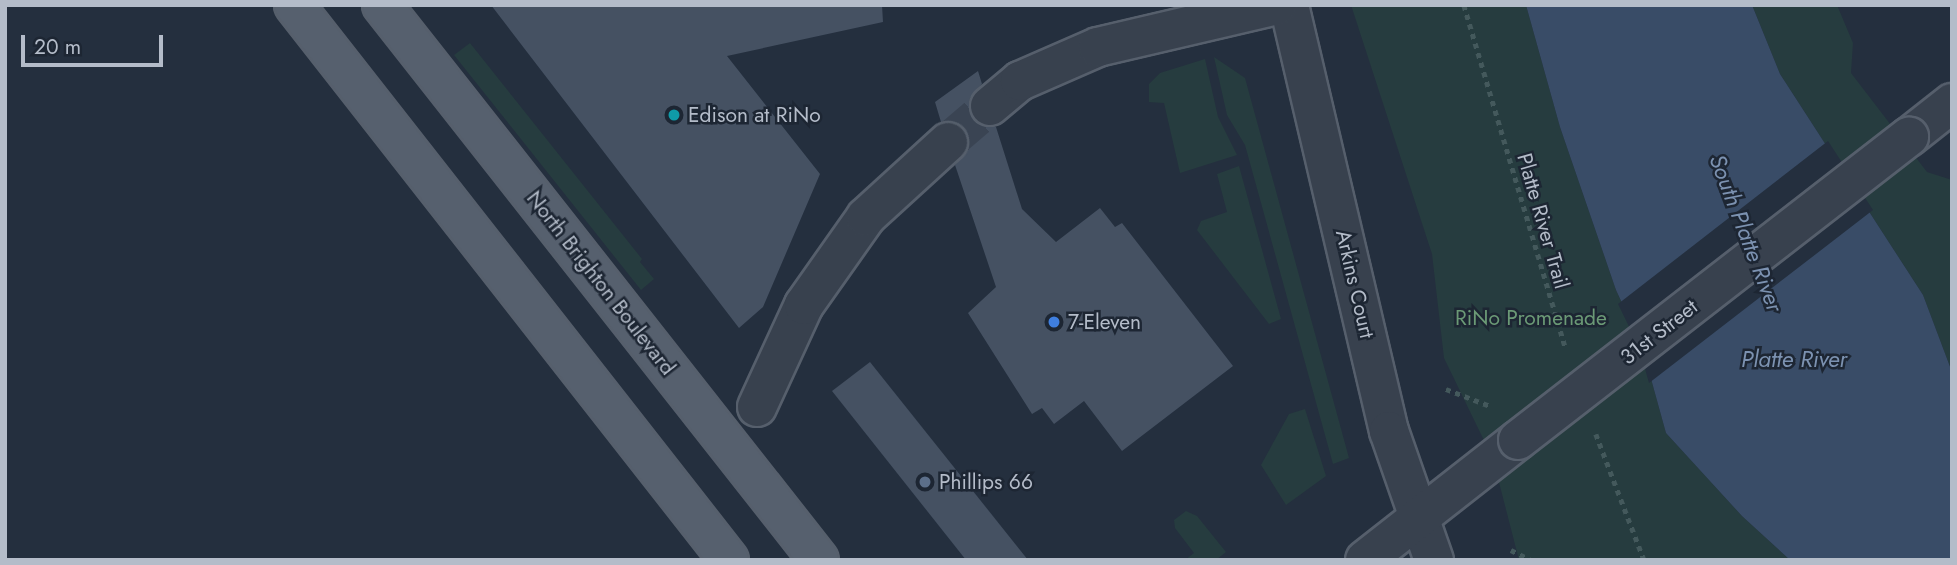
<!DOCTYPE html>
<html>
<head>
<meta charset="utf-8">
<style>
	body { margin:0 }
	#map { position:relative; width:1957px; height:565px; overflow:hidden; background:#242f3e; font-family:Jost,sans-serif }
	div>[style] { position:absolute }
	.green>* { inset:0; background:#263c3f }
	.water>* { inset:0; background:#394c67 }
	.pier>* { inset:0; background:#242f3e }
	.building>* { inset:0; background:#455162 }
	.minor-tunnel>* { height:38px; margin-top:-19px; transform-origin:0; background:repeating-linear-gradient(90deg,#3a4453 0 38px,transparent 0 57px) }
	.path>* { height:4.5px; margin-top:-2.25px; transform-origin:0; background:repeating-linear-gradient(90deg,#44595c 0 5px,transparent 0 10px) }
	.roads { filter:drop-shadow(2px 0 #565f6c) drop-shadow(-2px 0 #565f6c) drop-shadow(0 2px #565f6c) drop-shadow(0 -2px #565f6c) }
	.minor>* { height:38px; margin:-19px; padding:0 19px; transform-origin:19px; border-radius:19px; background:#38414e }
	.major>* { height:38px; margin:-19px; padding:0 19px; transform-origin:19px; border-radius:19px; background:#56606e }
	.bridges { filter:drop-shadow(2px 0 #565f6c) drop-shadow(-2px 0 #565f6c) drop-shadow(0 2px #565f6c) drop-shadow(0 -2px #565f6c) }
	.minor-bridge>* { height:38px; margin:-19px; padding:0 19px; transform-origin:19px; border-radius:19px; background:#38414e }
	.dots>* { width:19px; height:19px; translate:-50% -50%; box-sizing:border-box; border:4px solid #1d2633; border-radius:50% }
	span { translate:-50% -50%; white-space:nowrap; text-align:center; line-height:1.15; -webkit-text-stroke:5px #1d2633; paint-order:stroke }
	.poi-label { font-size:21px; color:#b4bcc9 }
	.left { translate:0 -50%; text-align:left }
	.street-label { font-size:21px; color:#b4bcc9 }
	.park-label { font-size:21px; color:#6b9a76 }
	.water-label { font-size:23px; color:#7c92b1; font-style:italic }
	.frame { position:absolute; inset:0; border:7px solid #b4bcc9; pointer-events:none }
	.scale { position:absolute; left:21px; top:35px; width:142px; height:32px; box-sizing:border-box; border:4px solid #b4bcc9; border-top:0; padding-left:9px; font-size:21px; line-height:24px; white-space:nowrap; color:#b4bcc9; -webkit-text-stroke:5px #1d2633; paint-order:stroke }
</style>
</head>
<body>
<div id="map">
	<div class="green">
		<div style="clip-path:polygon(1351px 5px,1526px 5px,1560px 127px,1616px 290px,1642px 346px,1666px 433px,1742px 516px,1790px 560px,1519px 560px,1493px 459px,1444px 358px,1432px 254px)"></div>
		<div style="clip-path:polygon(1752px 5px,1837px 5px,1853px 43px,1851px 73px,1927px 172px,1952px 180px,1952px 372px,1923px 295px,1780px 74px)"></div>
		<div style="clip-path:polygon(470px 43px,642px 259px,640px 262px,654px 279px,641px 290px,454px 55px)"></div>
		<div style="clip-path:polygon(1214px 57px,1245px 78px,1349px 458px,1333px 464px,1245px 145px,1227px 115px)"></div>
		<div style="clip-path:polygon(1205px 59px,1218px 117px,1237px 155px,1180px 173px,1164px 103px,1149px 102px,1149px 84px,1160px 73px)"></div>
		<div style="clip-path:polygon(1239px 166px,1281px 319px,1269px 324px,1197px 230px,1201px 221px,1227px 212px,1217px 174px)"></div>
		<div style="clip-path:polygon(1305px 409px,1326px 476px,1286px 505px,1261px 465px,1289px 414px)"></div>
		<div style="clip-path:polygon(1186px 511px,1197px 516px,1226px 552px,1216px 560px,1185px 560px,1194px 553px,1175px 528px,1174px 520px)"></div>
	</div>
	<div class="water">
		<div style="clip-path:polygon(1526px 5px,1752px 5px,1780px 74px,1923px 295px,1952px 372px,1952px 560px,1790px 560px,1742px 516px,1666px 433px,1642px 346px,1616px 290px,1560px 127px)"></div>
	</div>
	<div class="pier">
		<div style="clip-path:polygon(1828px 141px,1873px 210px,1649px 383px,1639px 347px,1618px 304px)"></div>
	</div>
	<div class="building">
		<div style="clip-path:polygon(491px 5px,882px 5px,883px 22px,727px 56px,820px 174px,763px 307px,739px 328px)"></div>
		<div style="clip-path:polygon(978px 71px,982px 84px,970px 98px,969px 110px,982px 126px,996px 127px,1022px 209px,1056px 242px,1100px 208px,1115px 227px,1122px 223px,1233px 366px,1122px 451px,1084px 401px,1054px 424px,1042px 408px,1032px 414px,968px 313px,996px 287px,955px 165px,969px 149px,969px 137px,955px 121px,941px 122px,935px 102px)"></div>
		<div style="clip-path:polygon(870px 362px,1028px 560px,966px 560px,832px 391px)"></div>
	</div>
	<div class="minor-tunnel">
		<div style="left:948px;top:142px;width:55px;rotate:-40.6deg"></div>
	</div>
	<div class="path">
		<div style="left:1464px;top:5px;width:357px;rotate:73.5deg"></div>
		<div style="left:1446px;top:389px;width:47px;rotate:21.1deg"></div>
		<div style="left:1596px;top:434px;width:135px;rotate:69.1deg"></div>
		<div style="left:1511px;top:550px;width:22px;rotate:27deg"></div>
	</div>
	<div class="roads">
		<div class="minor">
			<div style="left:1289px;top:5px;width:438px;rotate:76.8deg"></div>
			<div style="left:1389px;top:431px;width:137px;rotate:70.8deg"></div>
			<div style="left:990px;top:106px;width:39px;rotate:-40deg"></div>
			<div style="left:1020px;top:81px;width:85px;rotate:-23.6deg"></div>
			<div style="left:1098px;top:47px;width:184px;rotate:-13.2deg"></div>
			<div style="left:1909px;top:137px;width:55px;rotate:-38.3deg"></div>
			<div style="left:757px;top:407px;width:112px;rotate:-65.3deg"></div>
			<div style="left:804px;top:305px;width:108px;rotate:-54.8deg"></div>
			<div style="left:866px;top:217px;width:111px;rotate:-42.4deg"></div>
			<div style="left:1365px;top:560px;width:194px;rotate:-38.1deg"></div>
		</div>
		<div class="major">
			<div style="left:294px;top:5px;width:705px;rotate:51.91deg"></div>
			<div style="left:382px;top:5px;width:706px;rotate:51.78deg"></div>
		</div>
	</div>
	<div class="bridges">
		<div class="minor-bridge">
			<div style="left:1518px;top:440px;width:495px;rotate:-37.8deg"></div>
		</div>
	</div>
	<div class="dots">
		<div style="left:674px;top:115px;background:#0f9aa8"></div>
		<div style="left:1054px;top:322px;background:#3f7fe0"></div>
		<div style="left:925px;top:482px;background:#5c6f8a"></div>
	</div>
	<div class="poi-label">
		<span class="left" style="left:688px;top:115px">Edison at RiNo</span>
		<span class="left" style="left:1068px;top:322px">7-Eleven</span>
		<span class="left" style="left:939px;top:482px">Phillips 66</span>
	</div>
	<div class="street-label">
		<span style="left:1543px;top:221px;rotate:74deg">Platte River Trail</span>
		<span style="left:601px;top:283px;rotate:52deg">North Brighton Boulevard</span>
		<span style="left:1355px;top:284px;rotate:77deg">Arkins Court</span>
		<span style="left:1659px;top:332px;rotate:-38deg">31st Street</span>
	</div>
	<div class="park-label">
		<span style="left:1531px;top:318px">RiNo Promenade</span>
	</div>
	<div class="water-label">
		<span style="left:1746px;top:233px;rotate:69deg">South Platte River</span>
		<span style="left:1794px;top:359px">Platte River</span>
	</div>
	<div class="frame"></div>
	<div class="scale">20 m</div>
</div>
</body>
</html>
